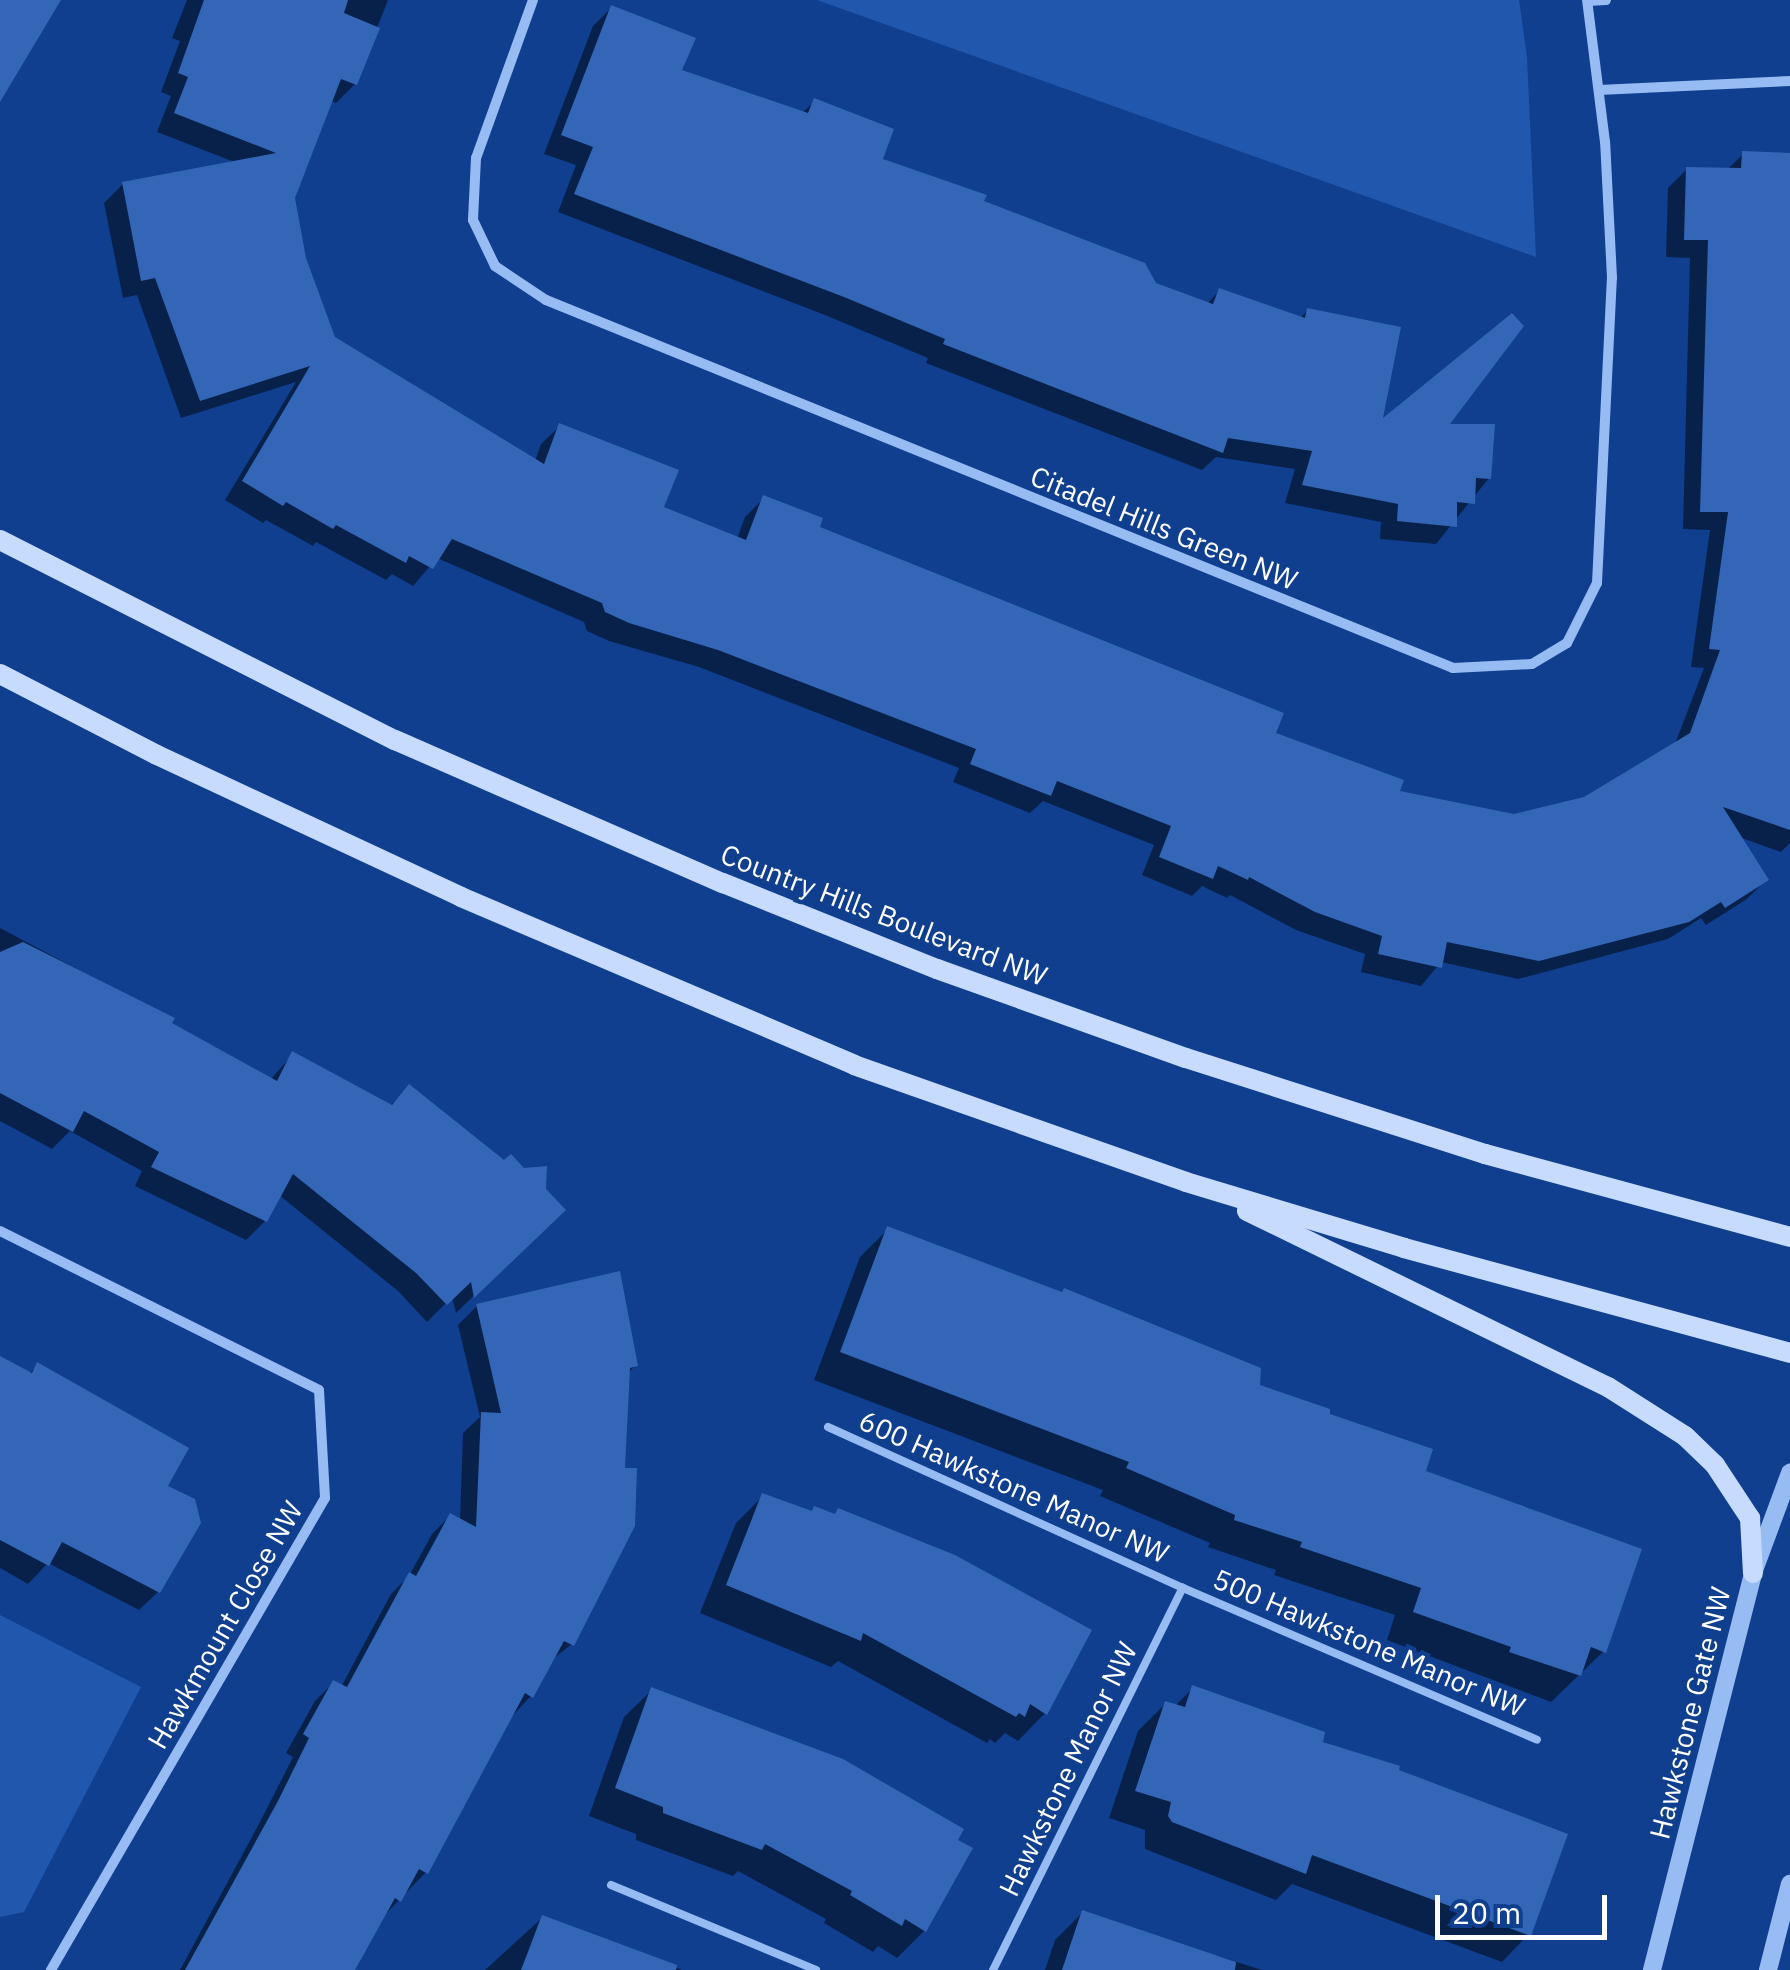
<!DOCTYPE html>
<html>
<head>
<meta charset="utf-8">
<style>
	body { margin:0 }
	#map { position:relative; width:1790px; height:1970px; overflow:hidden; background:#0f3f8e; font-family:"IBM Plex Sans",sans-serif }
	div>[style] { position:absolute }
	.green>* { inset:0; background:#2158ae }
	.shadow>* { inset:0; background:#0007 }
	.building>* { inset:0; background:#3366b6 }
	.service>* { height:8px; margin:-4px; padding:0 4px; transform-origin:4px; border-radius:4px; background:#97bbf3 }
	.minor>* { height:10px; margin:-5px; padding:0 5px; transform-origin:5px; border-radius:5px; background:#97bbf3 }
	.tertiary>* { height:18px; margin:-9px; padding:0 9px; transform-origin:9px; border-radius:9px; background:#97bbf3 }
	.secondary>* { height:20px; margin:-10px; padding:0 10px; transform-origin:10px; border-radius:10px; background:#c6dbfd }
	span { translate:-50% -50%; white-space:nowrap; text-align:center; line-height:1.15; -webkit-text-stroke:9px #0f3f8e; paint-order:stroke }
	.street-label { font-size:28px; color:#fff }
	.scale { position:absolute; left:1435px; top:1895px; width:172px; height:45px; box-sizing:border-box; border:5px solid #fff; border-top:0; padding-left:12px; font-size:30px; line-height:35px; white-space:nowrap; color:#fff; -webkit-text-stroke:8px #0f3f8e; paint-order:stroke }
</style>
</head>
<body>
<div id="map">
	<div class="green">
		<div style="clip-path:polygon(817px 0,1519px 0,1527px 57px,1536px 257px)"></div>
		<div style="clip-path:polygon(0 1615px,141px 1687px,24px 1912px,0 1917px)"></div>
	</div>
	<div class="shadow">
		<div style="clip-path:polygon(187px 0,388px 0,355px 84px,336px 103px,330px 100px,293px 198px,304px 259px,333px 339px,535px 461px,541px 444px,560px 426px,661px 508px,737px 539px,745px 517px,764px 498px,816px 529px,1397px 793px,1514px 816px,1585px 800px,1675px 744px,1704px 668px,1691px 667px,1710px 530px,1683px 529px,1690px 258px,1666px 257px,1668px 188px,1687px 169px,1727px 170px,1743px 154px,1790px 155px,1790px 843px,1781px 852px,1739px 837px,1766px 880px,1747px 899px,1706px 925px,1701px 918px,1668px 939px,1518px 979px,1441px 962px,1421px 986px,1361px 972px,1365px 954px,1296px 930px,1230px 895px,1227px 898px,1202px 886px,1192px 896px,1142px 875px,1154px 845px,1043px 801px,1030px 813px,953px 782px,959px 768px,699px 667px,609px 641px,587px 631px,584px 622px,437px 558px,413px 586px,392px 574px,386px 580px,316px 542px,313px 546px,266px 520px,263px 523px,225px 500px,296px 382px,181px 418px,137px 295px,123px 298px,104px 203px,123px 184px,237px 163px,157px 132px,171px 96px,161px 92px,180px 41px,172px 38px)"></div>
		<div style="clip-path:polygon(611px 8px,679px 71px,802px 113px,815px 101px,880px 161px,981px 202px,1154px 285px,1207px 304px,1219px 291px,1299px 319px,1308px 310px,1379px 425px,1445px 426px,1489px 478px,1436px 544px,1380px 539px,1381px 522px,1285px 503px,1295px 469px,1216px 457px,1202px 470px,926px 363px,928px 358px,825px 315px,558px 212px,576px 165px,544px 154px,593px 26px)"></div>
		<div style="clip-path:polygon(0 928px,171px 1019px,169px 1024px,270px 1080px,293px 1054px,390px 1106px,409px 1087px,562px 1210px,456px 1313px,452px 1297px,427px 1322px,398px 1291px,279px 1195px,265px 1221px,246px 1240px,135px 1186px,142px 1171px,70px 1131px,52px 1149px,0 1121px)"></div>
		<div style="clip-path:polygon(888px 1229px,1327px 1416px,1423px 1473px,1604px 1651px,1551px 1702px,1387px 1640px,1395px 1615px,1274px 1575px,1276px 1570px,1208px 1547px,1210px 1543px,1100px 1496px,1103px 1490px,814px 1380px,860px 1257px)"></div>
		<div style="clip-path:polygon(477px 1306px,636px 1365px,627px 1374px,572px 1644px,550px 1661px,531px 1696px,513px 1715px,426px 1872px,380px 1920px,348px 1970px,180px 1970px,260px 1822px,293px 1757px,286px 1753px,315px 1701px,333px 1683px,341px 1687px,391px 1594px,409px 1576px,432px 1534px,450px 1516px,460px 1521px,463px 1433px,480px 1417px,458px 1325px)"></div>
		<div style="clip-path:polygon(0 1360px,29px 1374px,38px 1365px,165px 1487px,158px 1592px,139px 1610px,48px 1563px,28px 1584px,0 1568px)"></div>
		<div style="clip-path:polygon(763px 1496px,1045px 1713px,1018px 1741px,1005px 1733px,995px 1743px,990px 1739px,987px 1743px,838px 1661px,831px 1667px,700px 1613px,736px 1523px)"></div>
		<div style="clip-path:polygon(1193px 1688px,1396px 1772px,1529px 1934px,1502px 1962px,1292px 1884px,1276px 1900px,1145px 1849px,1145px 1830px,1109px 1818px,1138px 1731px,1166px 1703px,1175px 1706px)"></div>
		<div style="clip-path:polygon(652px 1690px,924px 1931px,897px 1958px,878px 1946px,873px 1952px,824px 1923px,826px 1919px,738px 1871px,733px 1876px,636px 1840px,636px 1834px,589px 1816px,624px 1717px)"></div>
		<div style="clip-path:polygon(1082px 1913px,1262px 1970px,1045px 1970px,1055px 1940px)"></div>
		<div style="clip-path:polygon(542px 1918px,682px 1970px,485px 1970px)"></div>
	</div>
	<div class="building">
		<div style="clip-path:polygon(0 0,61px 0,0 102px)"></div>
		<div style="clip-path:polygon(204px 0,348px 0,344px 13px,380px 28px,357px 85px,341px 79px,295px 198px,306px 258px,335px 337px,544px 464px,559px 423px,679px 470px,664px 507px,746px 540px,763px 495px,823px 518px,820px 527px,1284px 713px,1276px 733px,1404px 780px,1400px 791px,1514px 814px,1584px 797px,1690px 733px,1720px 650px,1709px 649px,1728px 512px,1700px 512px,1708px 240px,1684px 240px,1686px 167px,1741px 168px,1742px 151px,1790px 153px,1790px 830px,1723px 807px,1769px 880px,1725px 908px,1721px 902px,1689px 922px,1539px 961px,1447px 942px,1442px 968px,1378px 954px,1382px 936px,1315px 912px,1249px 877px,1248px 880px,1218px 866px,1213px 879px,1159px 857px,1171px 826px,1057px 781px,1051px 796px,970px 764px,976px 749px,718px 650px,629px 623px,605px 612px,602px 603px,452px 539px,433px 569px,409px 556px,406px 563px,336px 525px,333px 529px,286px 502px,283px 506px,242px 481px,310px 366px,200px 401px,155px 278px,141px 281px,122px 182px,276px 153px,174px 113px,188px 77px,178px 73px)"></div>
		<div style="clip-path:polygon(611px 5px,696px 38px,682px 70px,808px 113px,814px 98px,894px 129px,883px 159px,987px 195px,984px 201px,1145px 263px,1156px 283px,1213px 304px,1219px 288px,1305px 318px,1307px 308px,1401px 327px,1383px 418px,1512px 313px,1524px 326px,1450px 424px,1495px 424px,1491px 479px,1476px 478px,1475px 504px,1457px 502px,1457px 527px,1397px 521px,1398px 504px,1302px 485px,1312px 451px,1228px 438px,1223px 453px,943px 344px,945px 339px,844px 297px,574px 194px,593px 147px,561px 135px)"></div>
		<div style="clip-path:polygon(23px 942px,175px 1018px,172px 1023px,277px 1081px,292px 1051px,392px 1105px,409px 1084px,504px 1160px,511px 1154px,524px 1168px,547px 1166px,546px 1189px,566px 1210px,474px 1298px,471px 1282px,447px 1305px,416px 1273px,293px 1174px,267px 1222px,151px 1167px,159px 1152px,84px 1111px,73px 1132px,0 1093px,0 952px)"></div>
		<div style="clip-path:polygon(887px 1226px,1062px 1292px,1064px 1288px,1261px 1368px,1260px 1385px,1330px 1409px,1330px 1414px,1433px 1449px,1426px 1471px,1642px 1549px,1606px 1653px,1591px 1647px,1581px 1676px,1509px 1652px,1511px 1647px,1413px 1612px,1421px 1588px,1300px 1547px,1302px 1542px,1234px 1520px,1235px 1515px,1126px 1468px,1129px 1462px,840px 1352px)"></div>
		<div style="clip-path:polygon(620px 1271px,638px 1366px,630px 1368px,625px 1468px,637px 1468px,635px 1526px,574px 1646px,564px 1641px,533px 1698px,525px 1693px,428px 1874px,419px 1869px,401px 1902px,395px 1898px,355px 1970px,185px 1970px,278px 1801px,309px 1738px,303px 1734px,333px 1680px,347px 1687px,409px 1572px,416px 1576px,450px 1513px,476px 1527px,481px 1412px,501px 1413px,476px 1304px)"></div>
		<div style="clip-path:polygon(0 1356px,32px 1373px,37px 1362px,189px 1448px,168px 1486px,195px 1499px,201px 1523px,160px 1593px,62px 1542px,49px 1566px,0 1540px)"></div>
		<div style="clip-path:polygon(762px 1493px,812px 1511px,814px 1506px,835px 1514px,838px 1508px,955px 1555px,1092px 1630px,1047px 1715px,1030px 1704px,1025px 1717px,1019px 1713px,1016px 1717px,863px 1633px,861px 1641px,726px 1585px)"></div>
		<div style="clip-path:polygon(1192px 1685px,1325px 1732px,1323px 1742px,1400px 1766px,1399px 1770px,1568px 1834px,1531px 1936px,1312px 1855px,1306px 1874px,1172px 1822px,1168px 1816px,1171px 1802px,1135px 1791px,1165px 1701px,1185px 1707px)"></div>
		<div style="clip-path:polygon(651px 1687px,843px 1759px,964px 1829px,958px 1840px,973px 1848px,926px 1932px,905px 1919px,902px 1926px,850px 1895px,852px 1891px,765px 1844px,762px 1850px,663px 1813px,663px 1807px,615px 1788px)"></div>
		<div style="clip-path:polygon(1082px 1910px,1236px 1962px,1235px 1970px,1062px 1970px)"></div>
		<div style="clip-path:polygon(542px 1915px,677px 1965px,676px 1970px,521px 1970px)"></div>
	</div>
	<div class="service">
		<div style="left:828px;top:1427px;width:390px;rotate:24.4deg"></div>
		<div style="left:1183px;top:1588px;width:385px;rotate:23.2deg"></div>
		<div style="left:611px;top:1885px;width:222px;rotate:22.5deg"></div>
		<div style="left:993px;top:1970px;width:427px;rotate:-63.6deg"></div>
	</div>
	<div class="minor">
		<div style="left:533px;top:0;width:168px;rotate:109.8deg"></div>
		<div style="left:476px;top:158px;width:62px;rotate:92.8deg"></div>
		<div style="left:473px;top:220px;width:51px;rotate:64.4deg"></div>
		<div style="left:495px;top:266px;width:61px;rotate:33.7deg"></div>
		<div style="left:546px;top:300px;width:979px;rotate:22.08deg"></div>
		<div style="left:1453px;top:668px;width:79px;rotate:-2.9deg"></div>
		<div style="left:1532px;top:664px;width:41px;rotate:-31deg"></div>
		<div style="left:1567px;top:643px;width:67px;rotate:-63.4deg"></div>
		<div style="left:1597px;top:583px;width:305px;rotate:-87.2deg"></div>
		<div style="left:1612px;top:278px;width:136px;rotate:-92.9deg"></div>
		<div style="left:1605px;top:142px;width:143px;rotate:-97.2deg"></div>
		<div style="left:1588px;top:1px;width:18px;rotate:-3deg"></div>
		<div style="left:1599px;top:90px;width:191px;rotate:-2.7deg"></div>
		<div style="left:0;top:1231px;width:356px;rotate:26.5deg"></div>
		<div style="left:319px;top:1390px;width:108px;rotate:86.8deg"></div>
		<div style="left:325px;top:1498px;width:546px;rotate:120.14deg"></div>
	</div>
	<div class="tertiary">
		<div style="left:1652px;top:1970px;width:410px;rotate:-75.7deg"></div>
		<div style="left:1753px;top:1573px;width:107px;rotate:-69.7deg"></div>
		<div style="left:1768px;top:1970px;width:89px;rotate:-75.7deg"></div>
	</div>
	<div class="secondary">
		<div style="left:0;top:540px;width:443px;rotate:26.9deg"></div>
		<div style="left:395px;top:740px;width:358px;rotate:23.6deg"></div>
		<div style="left:723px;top:883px;width:231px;rotate:21.9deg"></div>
		<div style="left:937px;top:969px;width:264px;rotate:19.7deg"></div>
		<div style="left:1186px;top:1058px;width:314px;rotate:17.8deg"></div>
		<div style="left:1485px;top:1154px;width:316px;rotate:15.2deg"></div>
		<div style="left:0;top:674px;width:177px;rotate:27.3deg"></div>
		<div style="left:157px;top:755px;width:336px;rotate:25deg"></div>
		<div style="left:461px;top:897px;width:427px;rotate:23.1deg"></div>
		<div style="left:854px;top:1065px;width:352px;rotate:19.4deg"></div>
		<div style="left:1186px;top:1182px;width:228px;rotate:16.8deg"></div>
		<div style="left:1404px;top:1248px;width:400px;rotate:15.2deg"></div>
		<div style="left:1247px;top:1211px;width:402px;rotate:26deg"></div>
		<div style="left:1608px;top:1387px;width:91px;rotate:32.5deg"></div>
		<div style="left:1685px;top:1436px;width:42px;rotate:44deg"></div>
		<div style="left:1715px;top:1465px;width:64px;rotate:56.6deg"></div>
		<div style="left:1750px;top:1518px;width:55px;rotate:86.9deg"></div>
	</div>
	<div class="street-label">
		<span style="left:1164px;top:528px;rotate:22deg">Citadel Hills Green NW</span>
		<span style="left:884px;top:915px;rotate:21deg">Country Hills Boulevard NW</span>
		<span style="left:1014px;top:1487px;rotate:24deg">600 Hawkstone Manor NW</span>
		<span style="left:225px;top:1625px;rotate:-60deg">Hawkmount Close NW</span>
		<span style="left:1369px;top:1643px;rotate:23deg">500 Hawkstone Manor NW</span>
		<span style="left:1690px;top:1713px;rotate:-76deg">Hawkstone Gate NW</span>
		<span style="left:1068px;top:1769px;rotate:-64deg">Hawkstone Manor NW</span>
	</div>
	<div class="scale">20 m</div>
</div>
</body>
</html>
